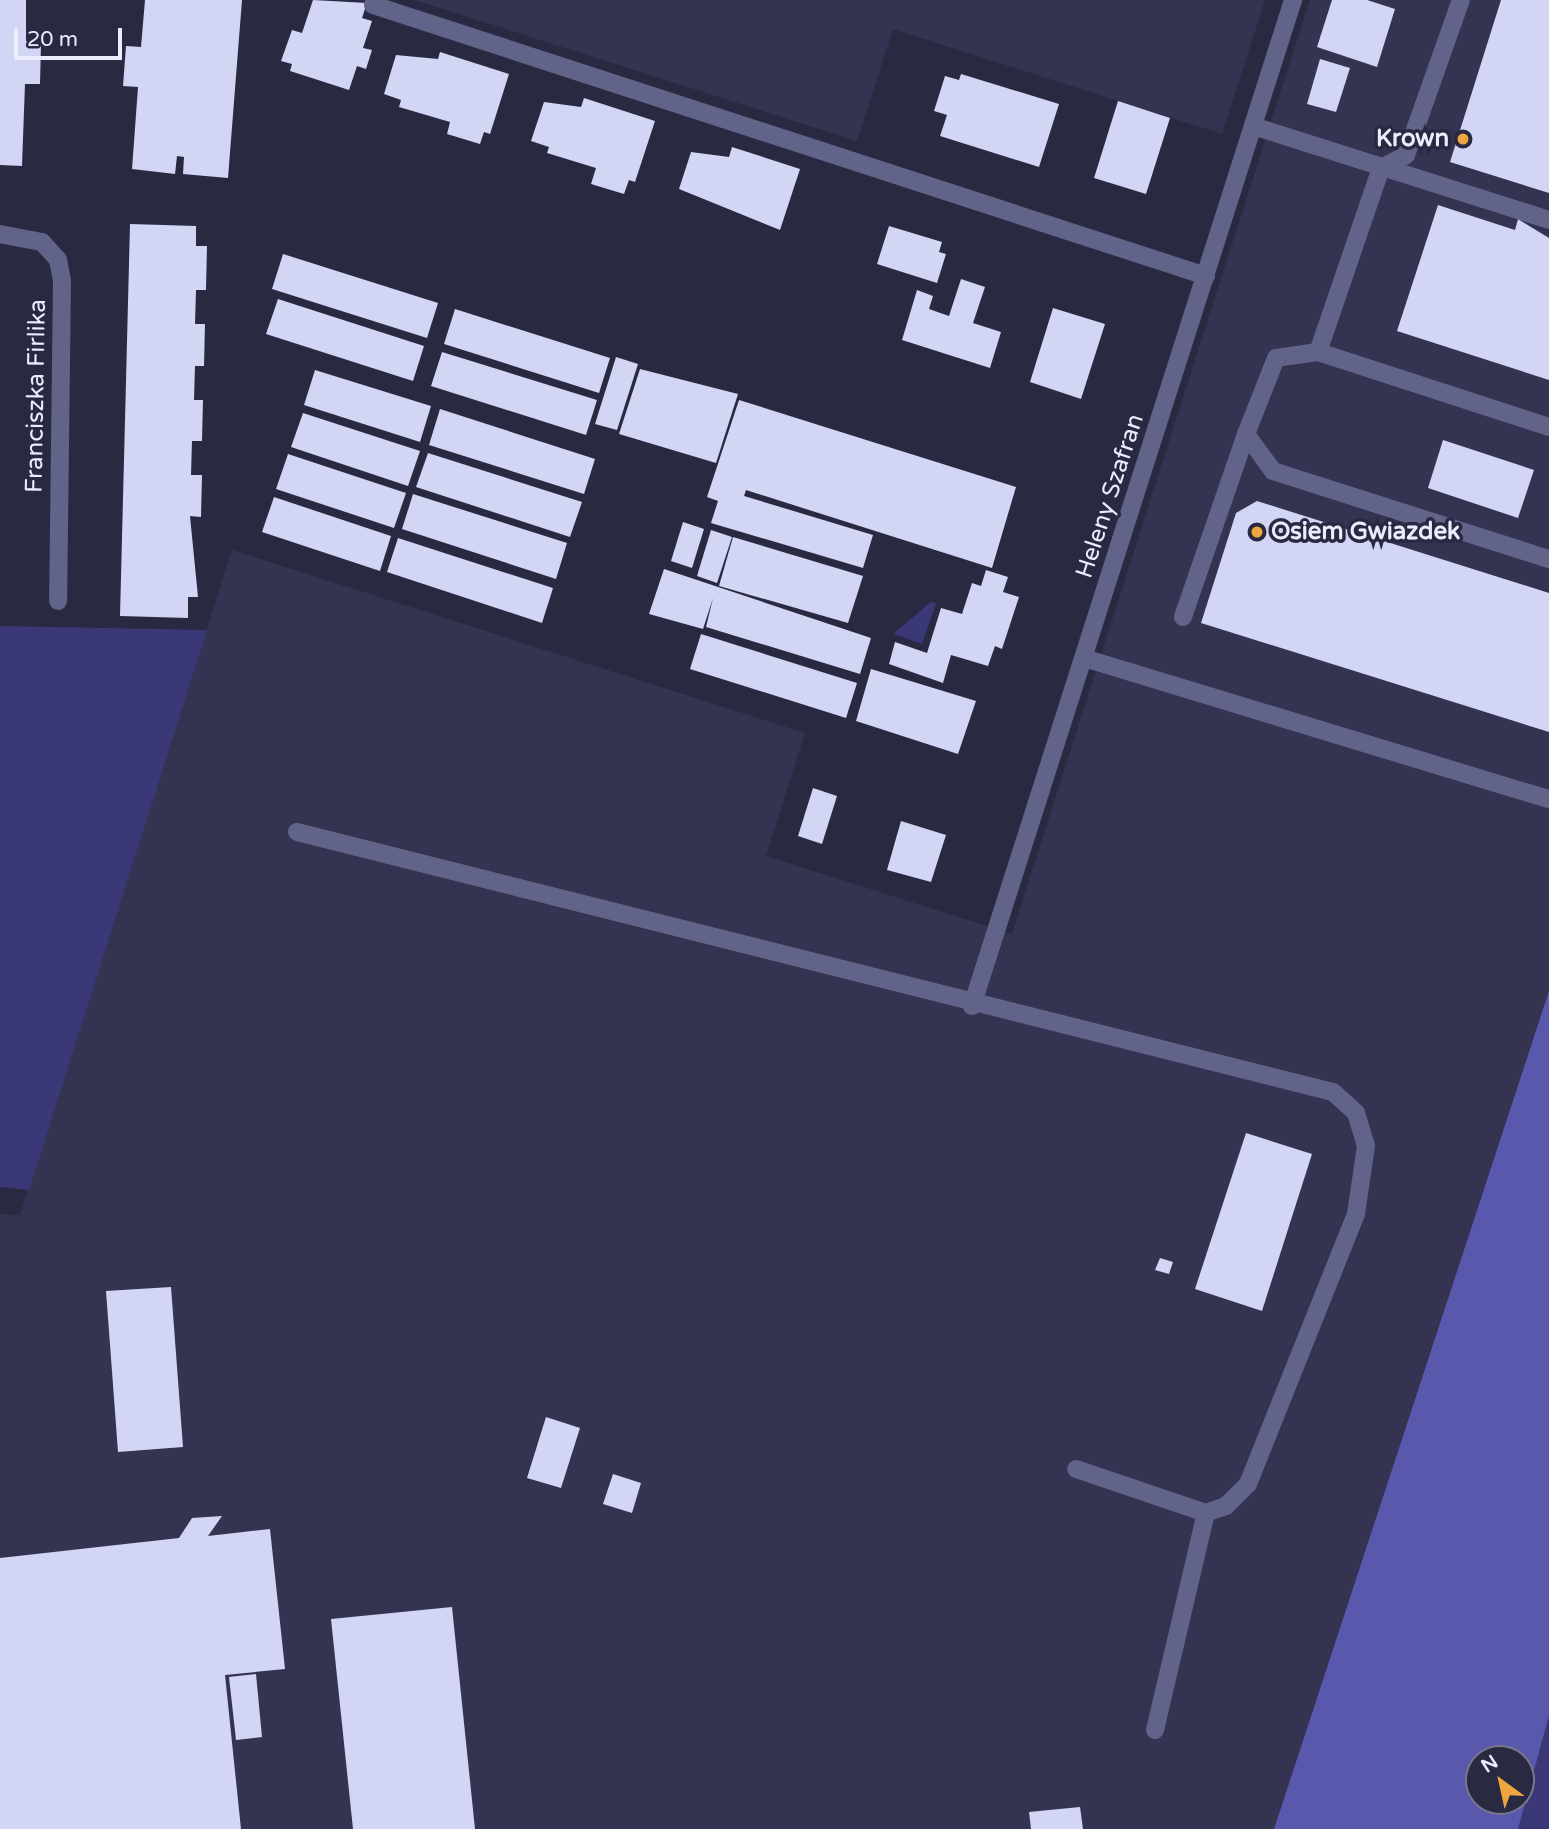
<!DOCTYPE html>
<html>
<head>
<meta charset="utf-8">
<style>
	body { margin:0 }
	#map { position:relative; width:1549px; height:1829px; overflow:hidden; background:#292a42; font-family:"Varela Round",sans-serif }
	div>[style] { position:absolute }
	.built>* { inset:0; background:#343452 }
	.green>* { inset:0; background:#3a3877 }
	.forest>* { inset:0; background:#5a58ac }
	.building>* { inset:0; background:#d2d5f4 }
	.minor>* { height:18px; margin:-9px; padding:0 9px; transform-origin:9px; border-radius:9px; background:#616388 }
	.dots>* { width:19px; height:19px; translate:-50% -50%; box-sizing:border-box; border:4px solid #292a42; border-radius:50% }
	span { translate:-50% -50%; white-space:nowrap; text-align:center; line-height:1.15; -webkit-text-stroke:7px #292a42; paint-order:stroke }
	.poi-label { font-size:24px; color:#ebedfd; font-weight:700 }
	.right { translate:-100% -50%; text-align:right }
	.left { translate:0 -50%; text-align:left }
	.street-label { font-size:24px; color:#ebedfd }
	.north { position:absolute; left:1465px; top:1745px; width:70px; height:70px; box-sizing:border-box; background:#292a42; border:2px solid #77788d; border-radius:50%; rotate:327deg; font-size:19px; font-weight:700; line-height:28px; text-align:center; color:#ebedfd }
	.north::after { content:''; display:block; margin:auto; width:24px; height:32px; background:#f0a63e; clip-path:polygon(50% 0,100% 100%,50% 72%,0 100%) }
	.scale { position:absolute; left:14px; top:28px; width:108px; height:32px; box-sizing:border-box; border:4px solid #ebedfd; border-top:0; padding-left:9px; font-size:21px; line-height:24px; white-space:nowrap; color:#ebedfd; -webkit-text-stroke:5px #292a42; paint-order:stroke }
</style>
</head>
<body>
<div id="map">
	<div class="built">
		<div style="clip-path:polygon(415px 0,1265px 0,1222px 134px,893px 29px,857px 141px)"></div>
		<div style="clip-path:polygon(1310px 0,1549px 0,1549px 991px,1274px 1829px,0 1829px,0 1214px,20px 1215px,232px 550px,805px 733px,766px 856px,1012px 934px)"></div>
	</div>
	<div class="green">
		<div style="clip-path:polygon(931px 602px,936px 603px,922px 644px,893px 634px)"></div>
		<div style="clip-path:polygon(0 626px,207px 630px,29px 1190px,0 1187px)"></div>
		<div style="clip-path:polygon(1549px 1716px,1549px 1829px,1518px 1829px)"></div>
	</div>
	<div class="forest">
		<div style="clip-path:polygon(evenodd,1549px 991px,1549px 1716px,1518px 1829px,1274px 1829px,1549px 991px,1479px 1759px,1521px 1759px,1521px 1801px,1479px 1801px,1479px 1759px)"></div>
	</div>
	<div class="building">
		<div style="clip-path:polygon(0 0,26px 0,26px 41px,41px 43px,40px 84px,25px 84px,22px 166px,0 165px)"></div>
		<div style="clip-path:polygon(145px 0,242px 0,228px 178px,183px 174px,184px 157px,177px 156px,175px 174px,132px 169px,138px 87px,123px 86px,126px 46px,141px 47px)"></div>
		<div style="clip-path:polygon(313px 0,367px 3px,362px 18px,372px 21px,363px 48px,372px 50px,366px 69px,357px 66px,349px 90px,290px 71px,292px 64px,281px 61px,292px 30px,302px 33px)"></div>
		<div style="clip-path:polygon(1332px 0,1367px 0,1395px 9px,1377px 67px,1317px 47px)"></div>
		<div style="clip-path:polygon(1501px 0,1549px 0,1549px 193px,1450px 162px)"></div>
		<div style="clip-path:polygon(440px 52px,509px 74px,490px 134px,484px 132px,480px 144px,447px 134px,450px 122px,399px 107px,401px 100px,384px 94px,396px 55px,438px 59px)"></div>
		<div style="clip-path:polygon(1320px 59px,1350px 68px,1336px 112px,1307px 104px)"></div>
		<div style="clip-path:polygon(961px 74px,1059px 104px,1039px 167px,940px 136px,947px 115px,934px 111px,945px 76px,959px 80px)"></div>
		<div style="clip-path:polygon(584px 98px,655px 121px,635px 182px,629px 180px,624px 194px,591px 184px,596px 168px,547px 153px,549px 147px,531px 141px,544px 102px,581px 107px)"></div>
		<div style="clip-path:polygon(1118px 101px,1170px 118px,1146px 194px,1094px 178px)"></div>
		<div style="clip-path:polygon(732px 147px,800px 169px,780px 230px,679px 189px,691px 152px,729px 157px)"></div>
		<div style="clip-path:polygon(1438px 205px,1515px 230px,1518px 219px,1549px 238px,1549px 380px,1397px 331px)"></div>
		<div style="clip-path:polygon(130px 224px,196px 226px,196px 246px,207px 246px,206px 290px,196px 290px,195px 324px,205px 324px,204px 366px,195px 366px,194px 400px,203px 400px,202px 441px,192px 441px,191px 475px,202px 475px,201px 517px,190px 516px,198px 597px,188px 597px,188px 618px,120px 616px)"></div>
		<div style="clip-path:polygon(889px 226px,942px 242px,939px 252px,946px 254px,937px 283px,877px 264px)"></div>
		<div style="clip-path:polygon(283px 254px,438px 303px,427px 338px,272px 289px)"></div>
		<div style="clip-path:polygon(961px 279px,985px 287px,973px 323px,1001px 332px,990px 368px,902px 340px,917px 290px,933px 296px,929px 309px,949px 316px)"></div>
		<div style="clip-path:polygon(278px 299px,424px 346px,413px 381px,266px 334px)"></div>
		<div style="clip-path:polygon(1053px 308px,1105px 324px,1081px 399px,1030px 382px)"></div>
		<div style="clip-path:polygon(455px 309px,610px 358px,599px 393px,444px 344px)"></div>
		<div style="clip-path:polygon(442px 352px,597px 400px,586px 435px,431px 386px)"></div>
		<div style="clip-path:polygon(616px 357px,638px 364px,617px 430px,595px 424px)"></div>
		<div style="clip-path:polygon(640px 369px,738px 394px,716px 463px,619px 434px)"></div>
		<div style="clip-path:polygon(315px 370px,431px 406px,420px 442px,304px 405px)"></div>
		<div style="clip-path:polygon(739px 400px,1016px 487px,992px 568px,746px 490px,744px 496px,873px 535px,863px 568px,711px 523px,718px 501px,707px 497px)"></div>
		<div style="clip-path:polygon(440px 409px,595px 459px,584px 494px,429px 445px)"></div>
		<div style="clip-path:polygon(303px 413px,420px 451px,408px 486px,291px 447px)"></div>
		<div style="clip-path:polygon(1443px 440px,1534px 470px,1518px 518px,1428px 488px)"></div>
		<div style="clip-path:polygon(428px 453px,582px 502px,570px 537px,416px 487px)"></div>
		<div style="clip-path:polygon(288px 454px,406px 493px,394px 528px,276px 489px)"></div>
		<div style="clip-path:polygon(413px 494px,567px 543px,556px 579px,402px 529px)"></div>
		<div style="clip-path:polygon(274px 497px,391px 536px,380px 571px,262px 532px)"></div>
		<div style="clip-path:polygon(1257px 501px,1549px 593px,1549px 732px,1201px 623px,1236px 513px)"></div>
		<div style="clip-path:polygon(683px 522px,704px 529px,692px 568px,671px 561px)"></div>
		<div style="clip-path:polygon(711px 530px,732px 537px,717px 583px,697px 576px)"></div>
		<div style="clip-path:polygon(733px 537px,863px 576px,848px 623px,719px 586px)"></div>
		<div style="clip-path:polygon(398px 538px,553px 588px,542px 623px,387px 572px)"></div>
		<div style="clip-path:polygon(664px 569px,871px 638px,860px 674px,706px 627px,713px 598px,703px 629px,649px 614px)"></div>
		<div style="clip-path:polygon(986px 570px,1008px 577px,1003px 592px,1019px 597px,1002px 649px,995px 646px,988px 666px,951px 655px,943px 683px,889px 664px,895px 642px,927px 653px,941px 608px,962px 614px,972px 583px,981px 586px)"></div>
		<div style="clip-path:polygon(701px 634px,857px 683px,846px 718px,690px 669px)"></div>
		<div style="clip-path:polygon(871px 669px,976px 701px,958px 754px,856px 721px)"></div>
		<div style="clip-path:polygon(813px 788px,837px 796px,822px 844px,798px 836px)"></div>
		<div style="clip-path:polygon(901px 821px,946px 835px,931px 882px,887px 870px)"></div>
		<div style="clip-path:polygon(1246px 1133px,1312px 1154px,1262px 1311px,1195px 1289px)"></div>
		<div style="clip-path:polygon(1160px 1258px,1173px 1262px,1169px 1274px,1155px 1270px)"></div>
		<div style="clip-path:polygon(171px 1287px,183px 1447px,118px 1452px,106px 1291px)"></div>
		<div style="clip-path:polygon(546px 1417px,580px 1428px,561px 1488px,527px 1478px)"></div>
		<div style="clip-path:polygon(613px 1474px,641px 1483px,632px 1513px,603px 1504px)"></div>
		<div style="clip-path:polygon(222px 1516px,208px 1536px,270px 1529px,285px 1669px,225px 1675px,241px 1829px,0 1829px,0 1558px,179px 1538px,192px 1518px)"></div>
		<div style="clip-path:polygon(452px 1607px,475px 1829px,353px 1829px,331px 1619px)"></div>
		<div style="clip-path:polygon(256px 1674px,262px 1737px,236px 1740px,229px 1677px)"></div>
		<div style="clip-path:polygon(1080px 1807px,1083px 1829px,1031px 1829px,1029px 1812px)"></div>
	</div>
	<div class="minor">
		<div style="left:373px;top:5px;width:876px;rotate:18.02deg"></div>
		<div style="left:1253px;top:126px;width:311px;rotate:17.6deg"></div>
		<div style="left:0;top:234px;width:43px;rotate:10.8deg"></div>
		<div style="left:42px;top:242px;width:24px;rotate:48deg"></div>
		<div style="left:58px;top:260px;width:21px;rotate:79deg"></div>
		<div style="left:62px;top:281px;width:320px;rotate:90.7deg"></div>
		<div style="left:1318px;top:352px;width:194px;rotate:-71.1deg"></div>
		<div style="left:1381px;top:168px;width:28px;rotate:-27deg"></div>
		<div style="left:1406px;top:155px;width:164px;rotate:-70.5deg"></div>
		<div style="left:1549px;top:427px;width:243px;rotate:-162deg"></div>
		<div style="left:1318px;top:352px;width:42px;rotate:171.9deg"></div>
		<div style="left:1276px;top:358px;width:82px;rotate:111.5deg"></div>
		<div style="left:1246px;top:434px;width:46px;rotate:53.9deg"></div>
		<div style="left:1273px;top:471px;width:290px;rotate:17.7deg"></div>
		<div style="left:1183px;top:617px;width:194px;rotate:-71deg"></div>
		<div style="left:1084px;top:658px;width:485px;rotate:16.9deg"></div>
		<div style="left:297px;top:832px;width:1068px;rotate:14.09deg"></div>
		<div style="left:1333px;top:1092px;width:31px;rotate:42deg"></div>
		<div style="left:1356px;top:1113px;width:34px;rotate:73deg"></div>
		<div style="left:1366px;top:1146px;width:69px;rotate:98.4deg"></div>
		<div style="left:1356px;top:1214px;width:291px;rotate:111.8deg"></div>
		<div style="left:1248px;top:1484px;width:31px;rotate:135deg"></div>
		<div style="left:1226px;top:1506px;width:21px;rotate:161deg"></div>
		<div style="left:1206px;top:1513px;width:137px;rotate:-161.3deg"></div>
		<div style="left:972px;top:1006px;width:1056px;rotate:-72.3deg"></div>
		<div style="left:1155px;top:1730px;width:223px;rotate:-76.8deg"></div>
	</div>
	<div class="dots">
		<div style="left:1463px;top:139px;background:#f0a63e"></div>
		<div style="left:1257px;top:532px;background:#f0a63e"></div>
	</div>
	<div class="poi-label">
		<span class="right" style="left:1449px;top:139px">Krown</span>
		<span class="left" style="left:1271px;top:532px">Osiem Gwiazdek</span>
	</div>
	<div class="street-label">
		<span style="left:36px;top:396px;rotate:-89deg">Franciszka Firlika</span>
		<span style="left:1110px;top:496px;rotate:-72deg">Heleny Szafran</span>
	</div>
	<div class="north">N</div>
	<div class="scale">20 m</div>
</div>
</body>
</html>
